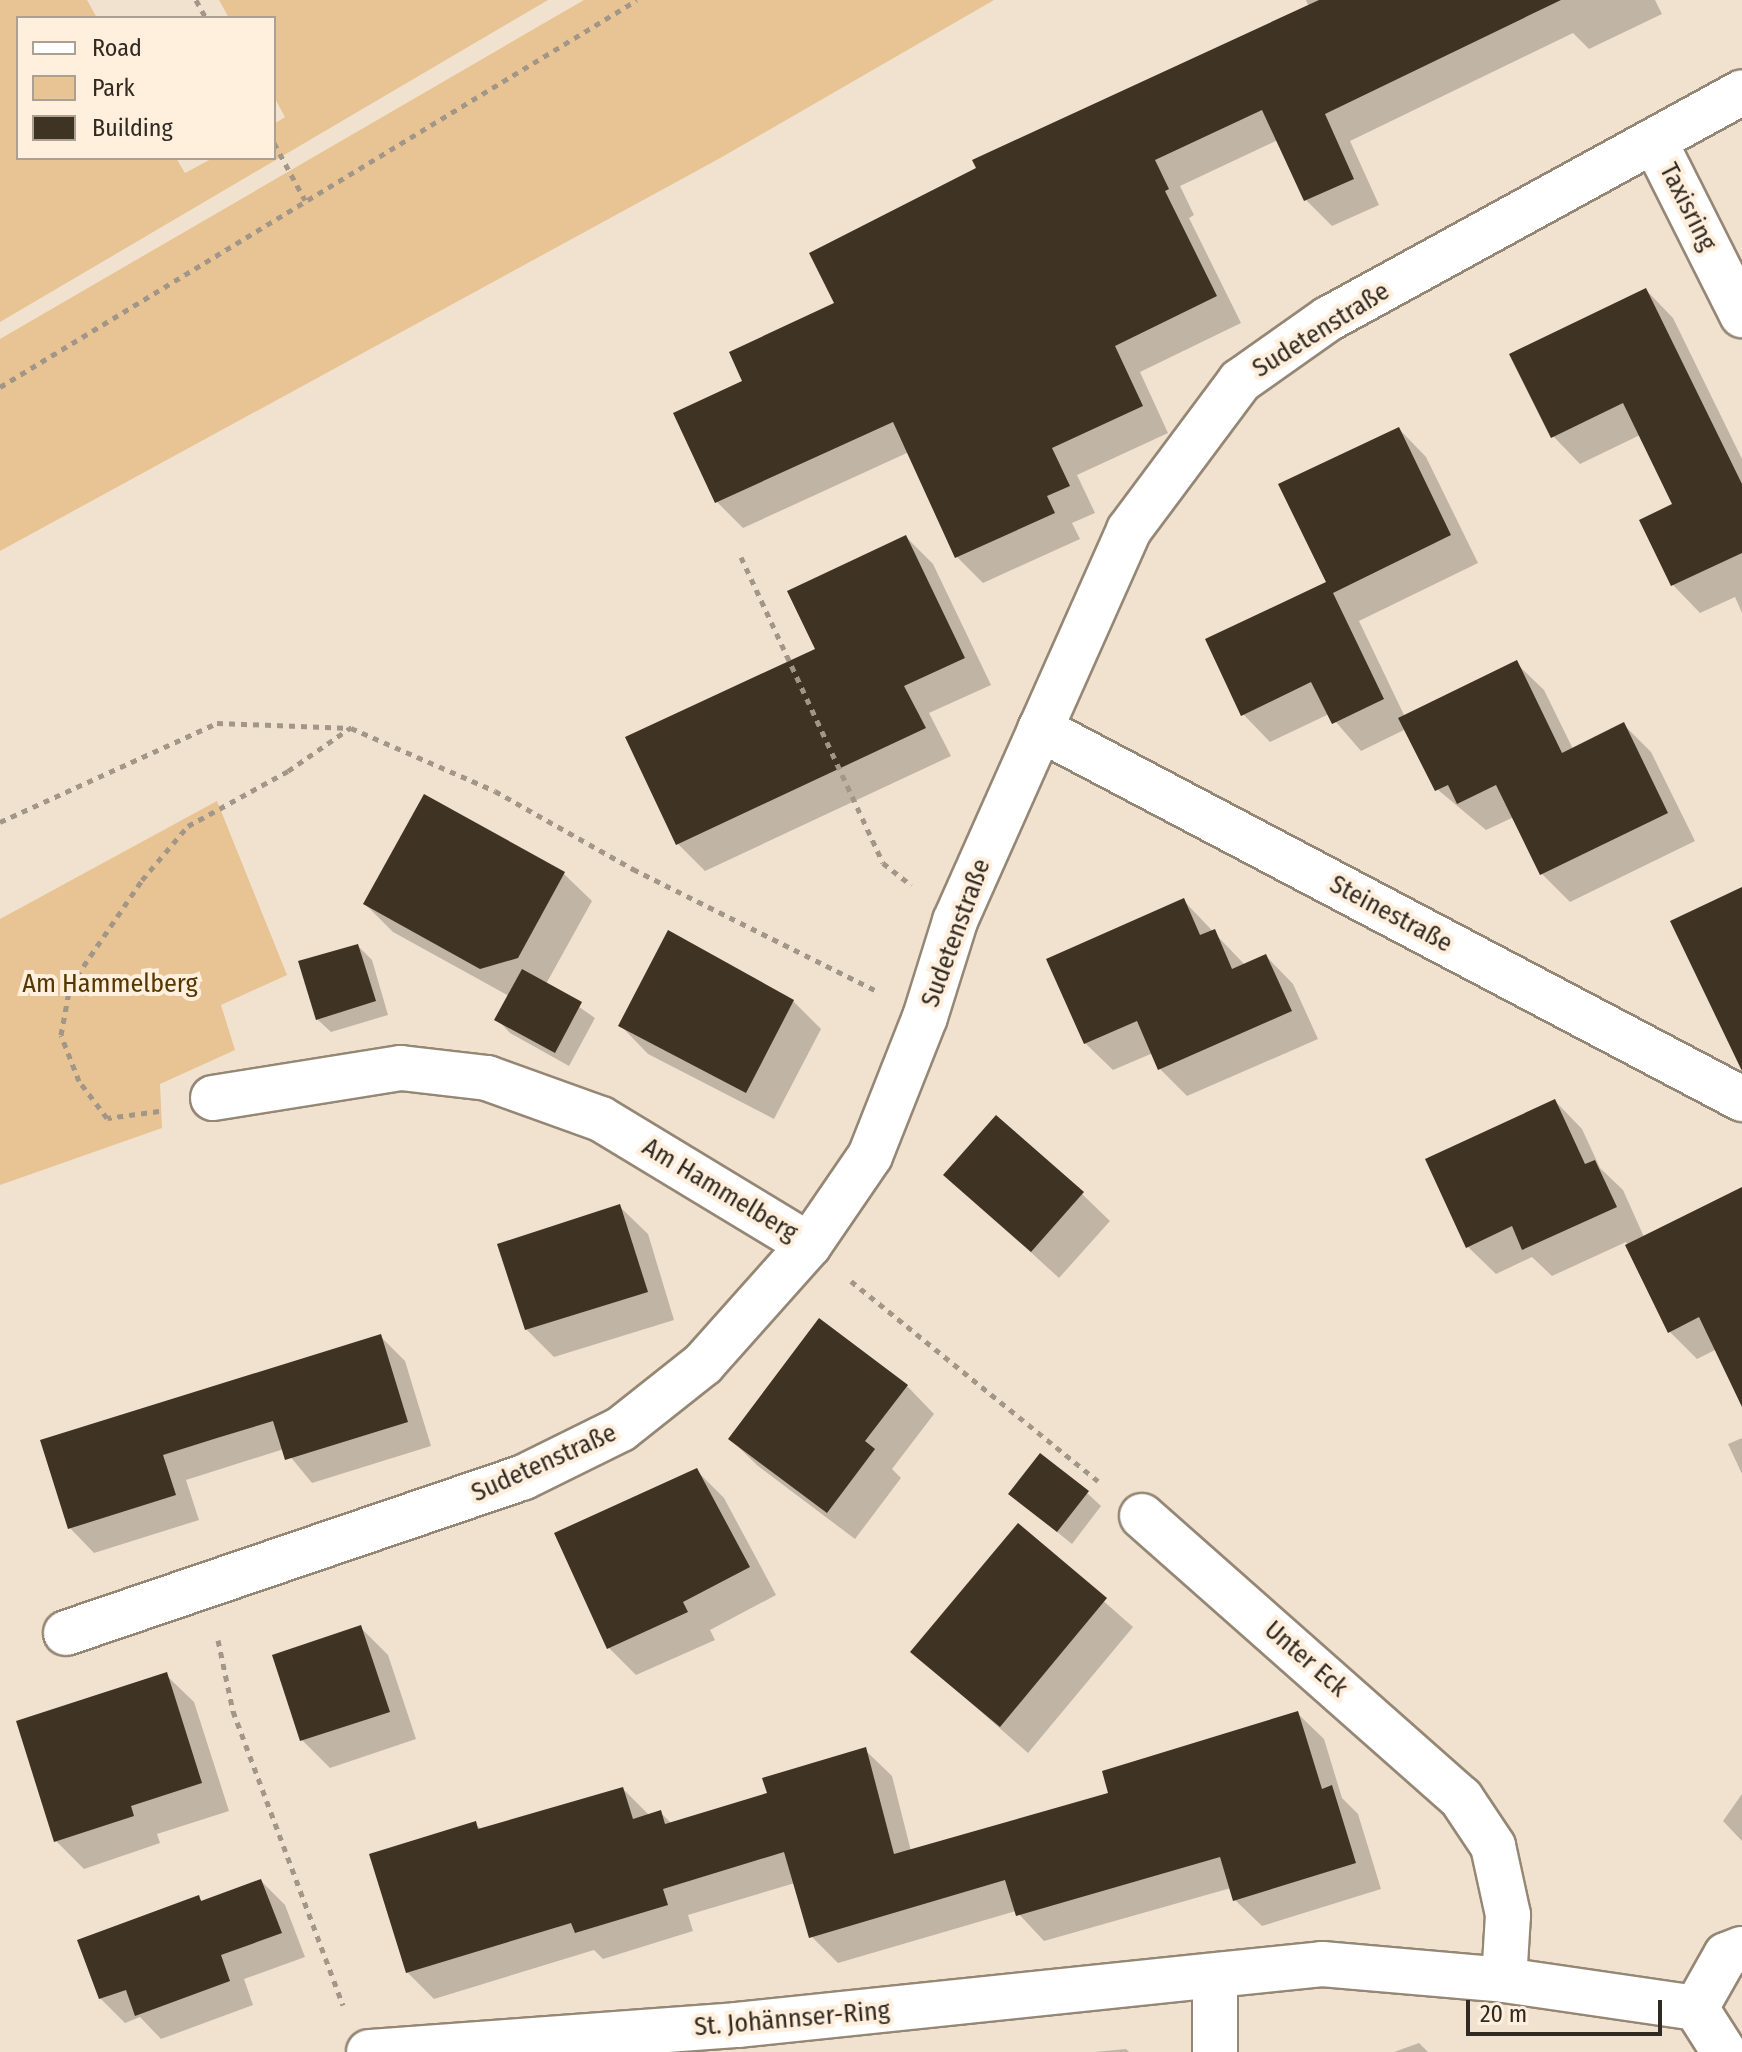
<!DOCTYPE html>
<html>
<head>
<meta charset="utf-8">
<style>
	body { margin:0 }
	#map { position:relative; width:1742px; height:2052px; overflow:hidden; background:#f1e2cf; font-family:"Fira Sans Condensed",sans-serif }
	div>[style] { position:absolute }
	.green>* { inset:0; background:#e8c393 }
	.shadow>* { inset:0; background:#0003 }
	.building>* { inset:0; background:#3f3324 }
	.path>* { height:5px; margin-top:-2.5px; transform-origin:0; background:repeating-linear-gradient(90deg,#a19688 0 6px,transparent 0 12px) }
	.roads { filter:drop-shadow(2px 0 #958775) drop-shadow(-2px 0 #958775) drop-shadow(0 2px #958775) drop-shadow(0 -2px #958775) }
	.street>* { height:44px; margin:-22px; padding:0 22px; transform-origin:22px; border-radius:22px; background:#fff }
	span { translate:-50% -50%; white-space:nowrap; text-align:center; line-height:1.15; -webkit-text-stroke:8px #ffefdc; paint-order:stroke }
	.street-label { font-size:26px; color:#302a23 }
	.park-label { font-size:26px; color:#563700 }
	.legend { position:absolute; left:16px; top:16px; width:260px; height:144px; box-sizing:border-box; background:#ffefdc; border:2px solid #aca092; margin:0; padding:10px 14px; list-style:none; font-size:24px; color:#302a23 }
	.legend li { display:flex; align-items:center; gap:16px; height:40px }
	.legend b { width:40px; border:2px solid #aca092 }
	.scale { position:absolute; left:1466px; top:2000px; width:196px; height:36px; box-sizing:border-box; border:4px solid #302a23; border-top:0; padding-left:10px; font-size:24px; line-height:28px; white-space:nowrap; color:#302a23; -webkit-text-stroke:6px #ffefdc; paint-order:stroke }
</style>
</head>
<body>
<div id="map">
	<div class="green">
		<div style="clip-path:polygon(0 0,87px 0,97px 18px,18px 18px,18px 158px,176px 158px,185px 173px,213px 158px,274px 158px,274px 124px,285px 117px,274px 97px,274px 18px,229px 18px,219px 0,548px 0,0 322px)"></div>
		<div style="clip-path:polygon(584px 0,994px 0,722px 157px,0 551px,0 339px)"></div>
		<div style="clip-path:polygon(217px 801px,287px 975px,221px 1005px,235px 1050px,160px 1084px,162px 1128px,0 1185px,0 919px)"></div>
	</div>
	<div class="shadow">
		<div style="clip-path:polygon(1306px 0,1655px 0,1662px 14px,1589px 49px,1573px 33px,1350px 141px,1379px 205px,1332px 226px,1306px 200px,1278px 140px,1180px 186px,1194px 215px,1189px 218px,1241px 323px,1140px 372px,1168px 433px,1077px 475px,1095px 513px,1072px 523px,1080px 539px,983px 583px,957px 557px,909px 452px,743px 528px,717px 502px,745px 382px,837px 304px,1309px 7px)"></div>
		<div style="clip-path:polygon(1646px 290px,1673px 318px,1742px 459px,1742px 613px,1735px 597px,1700px 613px,1673px 585px,1642px 521px,1674px 505px,1640px 435px,1580px 464px,1553px 436px)"></div>
		<div style="clip-path:polygon(1399px 429px,1426px 457px,1478px 563px,1359px 621px,1405px 717px,1516px 663px,1544px 690px,1573px 749px,1624px 725px,1651px 752px,1695px 841px,1570px 902px,1542px 874px,1514px 817px,1486px 830px,1437px 789px,1406px 729px,1361px 751px,1329px 714px,1270px 742px,1243px 714px,1328px 583px)"></div>
		<div style="clip-path:polygon(906px 537px,933px 564px,991px 685px,929px 713px,951px 756px,705px 871px,678px 844px)"></div>
		<div style="clip-path:polygon(425px 797px,564px 874px,592px 901px,546px 984px,595px 1018px,569px 1066px,510px 1033px,497px 1019px,509px 996px,393px 932px,365px 904px)"></div>
		<div style="clip-path:polygon(1183px 900px,1245px 965px,1266px 956px,1293px 984px,1318px 1039px,1187px 1096px,1160px 1069px,1153px 1053px,1113px 1070px,1085px 1043px)"></div>
		<div style="clip-path:polygon(358px 946px,372px 960px,388px 1015px,331px 1032px,317px 1019px)"></div>
		<div style="clip-path:polygon(793px 1001px,821px 1029px,774px 1119px,648px 1054px,621px 1026px)"></div>
		<div style="clip-path:polygon(1555px 1101px,1582px 1129px,1600px 1168px,1623px 1190px,1644px 1237px,1742px 1190px,1742px 1402px,1717px 1349px,1697px 1359px,1669px 1331px,1626px 1242px,1552px 1276px,1532px 1257px,1496px 1274px,1468px 1247px)"></div>
		<div style="clip-path:polygon(946px 1175px,1082px 1194px,1110px 1221px,1059px 1278px)"></div>
		<div style="clip-path:polygon(620px 1207px,648px 1234px,674px 1320px,554px 1357px,526px 1329px)"></div>
		<div style="clip-path:polygon(380px 1336px,405px 1361px,431px 1446px,312px 1483px,284px 1449px,186px 1480px,199px 1520px,94px 1553px,70px 1528px,42px 1441px)"></div>
		<div style="clip-path:polygon(907px 1386px,934px 1414px,892px 1469px,901px 1478px,855px 1539px,758px 1466px,730px 1439px)"></div>
		<div style="clip-path:polygon(1742px 1438px,1742px 1474px,1728px 1444px)"></div>
		<div style="clip-path:polygon(697px 1471px,724px 1498px,776px 1595px,710px 1630px,715px 1640px,636px 1675px,608px 1647px)"></div>
		<div style="clip-path:polygon(1087px 1493px,1101px 1506px,1072px 1544px,1010px 1494px)"></div>
		<div style="clip-path:polygon(1018px 1526px,1133px 1627px,1028px 1753px,913px 1652px)"></div>
		<div style="clip-path:polygon(360px 1627px,388px 1655px,416px 1739px,330px 1768px,302px 1740px)"></div>
		<div style="clip-path:polygon(166px 1675px,194px 1702px,229px 1811px,157px 1834px,160px 1843px,84px 1869px,56px 1841px)"></div>
		<div style="clip-path:polygon(1297px 1713px,1324px 1739px,1342px 1798px,1358px 1814px,1381px 1889px,1262px 1926px,1235px 1900px,1231px 1888px,1044px 1941px,1016px 1911px,838px 1963px,811px 1936px,795px 1883px,688px 1915px,693px 1931px,603px 1959px,594px 1950px,434px 1999px,407px 1972px,475px 1824px,482px 1830px,623px 1789px,650px 1816px,661px 1813px,672px 1824px,769px 1795px,865px 1750px,892px 1776px,911px 1851px,1111px 1794px)"></div>
		<div style="clip-path:polygon(1742px 1794px,1742px 1841px,1723px 1821px)"></div>
		<div style="clip-path:polygon(261px 1881px,285px 1905px,305px 1957px,244px 1979px,253px 2005px,161px 2039px,140px 2017px,125px 2023px,100px 1998px,198px 1897px,203px 1902px)"></div>
		<div style="clip-path:polygon(1419px 2043px,1428px 2052px,1394px 2052px)"></div>
		<div style="clip-path:polygon(1126px 2049px,1129px 2052px,1095px 2052px)"></div>
	</div>
	<div class="building">
		<div style="clip-path:polygon(1319px 0,1561px 0,1325px 114px,1354px 179px,1304px 201px,1262px 110px,1155px 160px,1169px 189px,1165px 191px,1217px 296px,1115px 346px,1143px 406px,1052px 448px,1070px 486px,1047px 496px,1055px 513px,955px 558px,893px 422px,715px 503px,673px 413px,742px 381px,729px 352px,834px 303px,809px 253px,976px 168px,972px 160px)"></div>
		<div style="clip-path:polygon(1646px 288px,1742px 484px,1742px 553px,1671px 586px,1639px 520px,1672px 504px,1623px 403px,1551px 438px,1509px 354px)"></div>
		<div style="clip-path:polygon(1399px 427px,1451px 535px,1333px 593px,1384px 699px,1332px 724px,1311px 682px,1241px 716px,1205px 639px,1326px 582px,1278px 484px)"></div>
		<div style="clip-path:polygon(906px 535px,965px 658px,904px 686px,926px 728px,676px 845px,625px 737px,815px 649px,787px 591px)"></div>
		<div style="clip-path:polygon(1517px 660px,1562px 753px,1624px 722px,1668px 813px,1540px 875px,1496px 785px,1457px 804px,1448px 785px,1435px 791px,1398px 718px)"></div>
		<div style="clip-path:polygon(424px 794px,565px 872px,518px 958px,480px 969px,363px 904px)"></div>
		<div style="clip-path:polygon(1742px 887px,1742px 1071px,1670px 921px)"></div>
		<div style="clip-path:polygon(1184px 898px,1200px 935px,1215px 929px,1232px 969px,1266px 954px,1292px 1011px,1158px 1070px,1137px 1021px,1084px 1044px,1046px 959px)"></div>
		<div style="clip-path:polygon(668px 930px,794px 1000px,746px 1093px,618px 1026px)"></div>
		<div style="clip-path:polygon(358px 944px,376px 1001px,316px 1020px,298px 961px)"></div>
		<div style="clip-path:polygon(522px 969px,582px 1002px,555px 1053px,494px 1020px)"></div>
		<div style="clip-path:polygon(1555px 1099px,1585px 1164px,1595px 1160px,1617px 1207px,1522px 1250px,1512px 1226px,1466px 1248px,1425px 1159px)"></div>
		<div style="clip-path:polygon(996px 1115px,1084px 1192px,1031px 1252px,943px 1175px)"></div>
		<div style="clip-path:polygon(1742px 1187px,1742px 1407px,1699px 1317px,1668px 1333px,1625px 1245px)"></div>
		<div style="clip-path:polygon(620px 1204px,648px 1292px,525px 1330px,497px 1244px)"></div>
		<div style="clip-path:polygon(819px 1318px,908px 1385px,865px 1441px,875px 1449px,827px 1513px,728px 1439px)"></div>
		<div style="clip-path:polygon(381px 1334px,408px 1422px,285px 1460px,273px 1421px,217px 1438px,163px 1455px,176px 1495px,68px 1529px,40px 1440px)"></div>
		<div style="clip-path:polygon(1040px 1453px,1089px 1491px,1057px 1532px,1008px 1494px)"></div>
		<div style="clip-path:polygon(697px 1468px,750px 1567px,683px 1602px,688px 1612px,607px 1649px,554px 1533px)"></div>
		<div style="clip-path:polygon(1018px 1523px,1107px 1598px,1000px 1727px,910px 1652px)"></div>
		<div style="clip-path:polygon(361px 1625px,390px 1712px,300px 1741px,272px 1655px)"></div>
		<div style="clip-path:polygon(167px 1672px,202px 1783px,131px 1806px,134px 1816px,54px 1842px,16px 1721px)"></div>
		<div style="clip-path:polygon(1298px 1711px,1322px 1789px,1332px 1785px,1356px 1863px,1233px 1901px,1220px 1857px,1016px 1916px,1005px 1880px,809px 1938px,784px 1852px,663px 1889px,668px 1905px,575px 1933px,571px 1923px,406px 1973px,369px 1854px,476px 1821px,478px 1829px,623px 1787px,633px 1819px,661px 1810px,665px 1824px,767px 1793px,762px 1778px,866px 1747px,894px 1854px,1108px 1793px,1102px 1771px)"></div>
		<div style="clip-path:polygon(261px 1879px,282px 1933px,221px 1955px,230px 1981px,135px 2016px,126px 1990px,99px 1999px,77px 1940px,199px 1895px,201px 1901px)"></div>
	</div>
	<div class="path">
		<div style="left:196px;top:0;width:21px;rotate:61deg"></div>
		<div style="left:274px;top:143px;width:65px;rotate:61.5deg"></div>
		<div style="left:0;top:387px;width:745px;rotate:-31.28deg"></div>
		<div style="left:741px;top:557px;width:337px;rotate:65.1deg"></div>
		<div style="left:883px;top:863px;width:36px;rotate:38deg"></div>
		<div style="left:0;top:822px;width:239px;rotate:-24.5deg"></div>
		<div style="left:217px;top:723px;width:134px;rotate:2.1deg"></div>
		<div style="left:351px;top:728px;width:157px;rotate:23.6deg"></div>
		<div style="left:495px;top:791px;width:159px;rotate:29.5deg"></div>
		<div style="left:633px;top:869px;width:271px;rotate:26.6deg"></div>
		<div style="left:159px;top:1111px;width:52px;rotate:172.3deg"></div>
		<div style="left:107px;top:1118px;width:46px;rotate:-127.1deg"></div>
		<div style="left:79px;top:1081px;width:49px;rotate:-111.4deg"></div>
		<div style="left:61px;top:1035px;width:50px;rotate:-79.6deg"></div>
		<div style="left:70px;top:986px;width:128px;rotate:-55.8deg"></div>
		<div style="left:142px;top:880px;width:71px;rotate:-49.6deg"></div>
		<div style="left:188px;top:826px;width:114px;rotate:-28.8deg"></div>
		<div style="left:288px;top:771px;width:75px;rotate:-34.7deg"></div>
		<div style="left:851px;top:1281px;width:318px;rotate:39deg"></div>
		<div style="left:218px;top:1640px;width:73px;rotate:78.1deg"></div>
		<div style="left:233px;top:1711px;width:314px;rotate:69.5deg"></div>
	</div>
	<div class="roads">
		<div class="street">
			<div style="left:1655px;top:142px;width:194px;rotate:63.3deg"></div>
			<div style="left:1040px;top:729px;width:794px;rotate:27.79deg"></div>
			<div style="left:213px;top:1098px;width:190px;rotate:-9.1deg"></div>
			<div style="left:401px;top:1068px;width:87px;rotate:6.6deg"></div>
			<div style="left:487px;top:1078px;width:121px;rotate:19.8deg"></div>
			<div style="left:601px;top:1119px;width:243px;rotate:31.2deg"></div>
			<div style="left:1142px;top:1516px;width:426px;rotate:41.5deg"></div>
			<div style="left:1461px;top:1798px;width:58px;rotate:56.3deg"></div>
			<div style="left:1493px;top:1846px;width:71px;rotate:77.7deg"></div>
			<div style="left:1508px;top:1915px;width:65px;rotate:93.5deg"></div>
			<div style="left:66px;top:1633px;width:482px;rotate:-18.8deg"></div>
			<div style="left:522px;top:1478px;width:110px;rotate:-26.3deg"></div>
			<div style="left:621px;top:1429px;width:105px;rotate:-38.4deg"></div>
			<div style="left:703px;top:1364px;width:159px;rotate:-48.3deg"></div>
			<div style="left:809px;top:1245px;width:108px;rotate:-55.6deg"></div>
			<div style="left:870px;top:1156px;width:149px;rotate:-68.4deg"></div>
			<div style="left:925px;top:1017px;width:101px;rotate:-72.6deg"></div>
			<div style="left:955px;top:921px;width:428px;rotate:-66deg"></div>
			<div style="left:1129px;top:530px;width:186px;rotate:-53.3deg"></div>
			<div style="left:1240px;top:381px;width:108px;rotate:-35.2deg"></div>
			<div style="left:1328px;top:319px;width:472px;rotate:-28.7deg"></div>
			<div style="left:1696px;top:2008px;width:61px;rotate:-60.5deg"></div>
			<div style="left:1726px;top:1955px;width:17px;rotate:-21deg"></div>
			<div style="left:1696px;top:2008px;width:52px;rotate:57.5deg"></div>
			<div style="left:369px;top:2052px;width:369px;rotate:-4.2deg"></div>
			<div style="left:737px;top:2025px;width:588px;rotate:-5.95deg"></div>
			<div style="left:1322px;top:1964px;width:183px;rotate:5deg"></div>
			<div style="left:1504px;top:1980px;width:194px;rotate:8.3deg"></div>
			<div style="left:1215px;top:2052px;width:76px;rotate:-90deg"></div>
		</div>
	</div>
	<div class="street-label">
		<span style="left:1688px;top:207px;rotate:63deg">Taxisring</span>
		<span style="left:1321px;top:330px;rotate:-32deg">Sudetenstraße</span>
		<span style="left:1391px;top:914px;rotate:28deg">Steinestraße</span>
		<span style="left:956px;top:933px;rotate:-70deg">Sudetenstraße</span>
		<span style="left:720px;top:1190px;rotate:31deg">Am Hammelberg</span>
		<span style="left:544px;top:1463px;rotate:-24deg">Sudetenstraße</span>
		<span style="left:1306px;top:1659px;rotate:41deg">Unter Eck</span>
		<span style="left:792px;top:2019px;rotate:-5deg">St. Johännser-Ring</span>
	</div>
	<div class="park-label">
		<span style="left:110px;top:984px">Am Hammelberg</span>
	</div>
	<ul class="legend">
	<li><b style="height:10px;background:#fff"></b>Road</li>
	<li><b style="height:22px;background:#e8c393"></b>Park</li>
	<li><b style="height:22px;background:#3f3324"></b>Building</li>
	</ul>
	<div class="scale">20 m</div>
</div>
</body>
</html>
